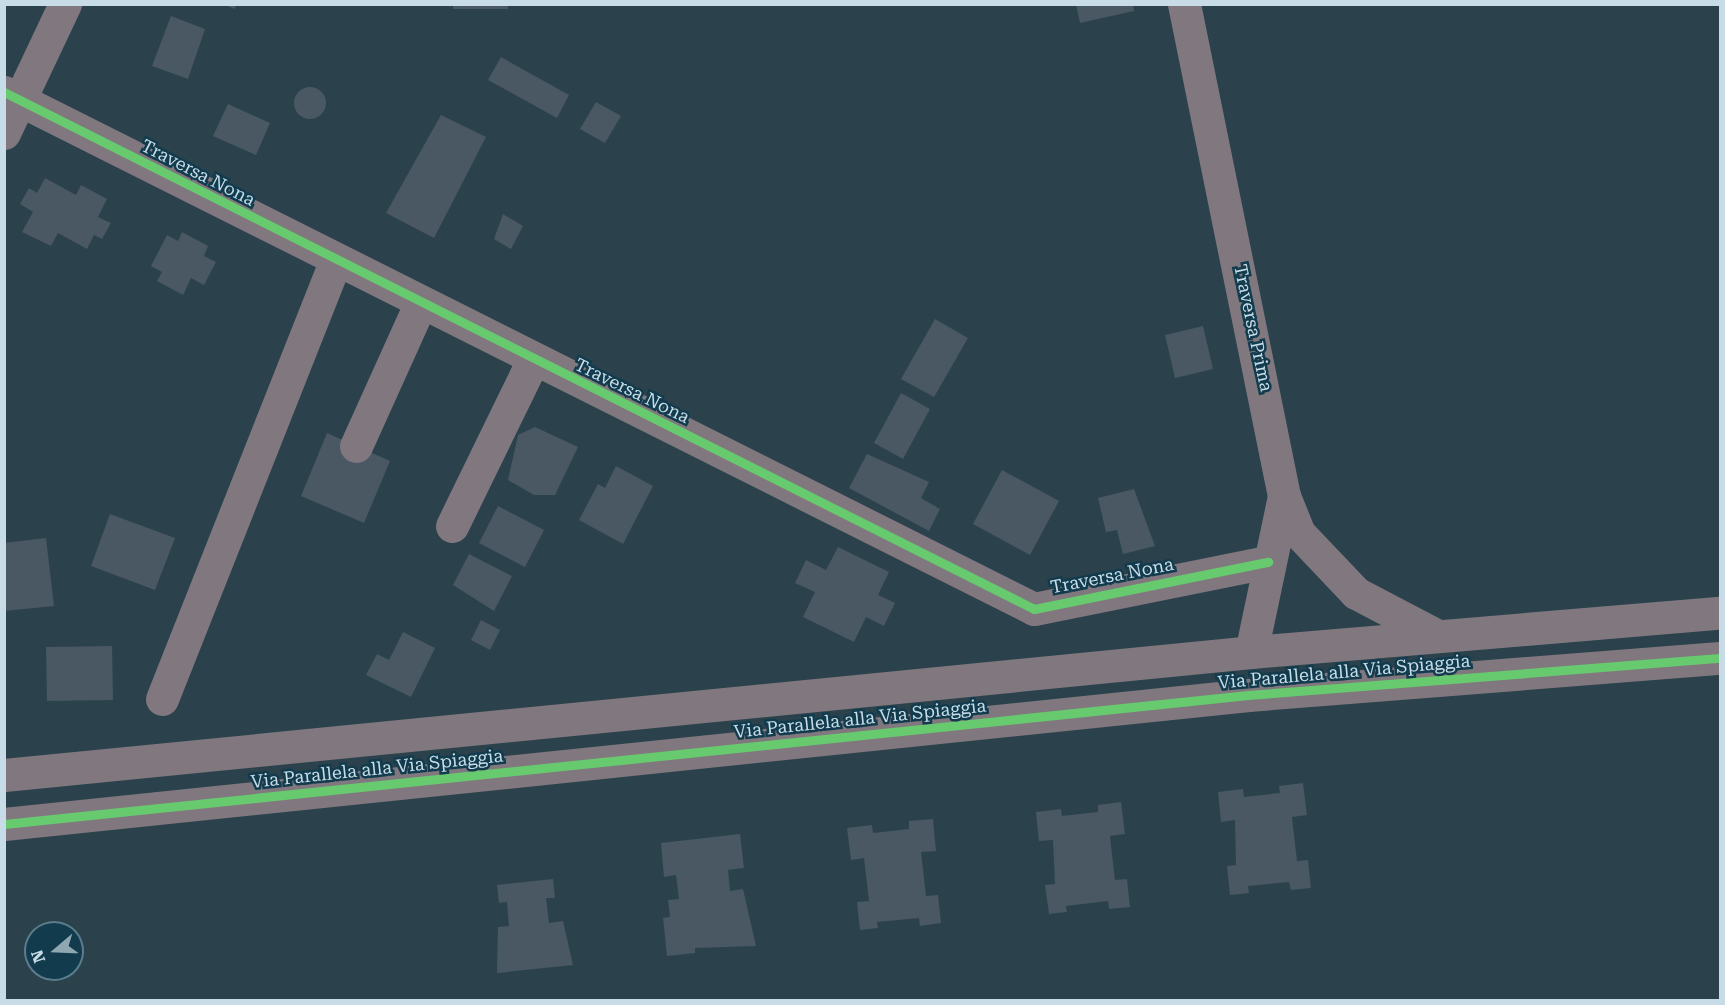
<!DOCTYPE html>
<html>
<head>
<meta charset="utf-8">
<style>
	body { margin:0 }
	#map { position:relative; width:1725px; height:1005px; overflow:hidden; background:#2b424c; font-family:"Roboto Serif",serif }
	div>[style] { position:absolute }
	.building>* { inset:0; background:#495862 }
	.round { border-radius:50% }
	.minor>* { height:33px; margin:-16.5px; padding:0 16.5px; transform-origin:16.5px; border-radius:16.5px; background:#81787f }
	.cycleway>* { height:9px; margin:-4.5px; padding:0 4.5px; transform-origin:4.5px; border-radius:4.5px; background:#67ca6e }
	span { translate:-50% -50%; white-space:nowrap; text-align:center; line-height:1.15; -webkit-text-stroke:5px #123c4e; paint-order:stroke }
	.street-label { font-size:18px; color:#c7dce7 }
	.frame { position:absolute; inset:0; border:6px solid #c7dce7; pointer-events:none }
	.north { position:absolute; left:24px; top:921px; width:60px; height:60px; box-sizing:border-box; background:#123c4e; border:2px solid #5a7c8b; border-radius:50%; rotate:251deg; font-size:16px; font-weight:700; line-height:24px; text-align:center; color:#c7dce7 }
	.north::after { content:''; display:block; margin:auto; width:21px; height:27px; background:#90a6b1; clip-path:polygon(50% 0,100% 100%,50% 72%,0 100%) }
</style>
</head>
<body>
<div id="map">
	<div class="building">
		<div style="clip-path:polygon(222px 4px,236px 4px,235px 9px)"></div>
		<div style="clip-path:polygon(453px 4px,508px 4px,508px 9px,453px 9px)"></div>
		<div style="clip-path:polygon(1076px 4px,1133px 4px,1134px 11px,1080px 23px)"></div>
		<div style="clip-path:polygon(171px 16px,205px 29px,188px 79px,152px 66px)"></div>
		<div style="clip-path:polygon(501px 57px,569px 95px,557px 118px,488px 80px)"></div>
		<div class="round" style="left:294px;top:87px;width:32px;height:32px"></div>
		<div style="clip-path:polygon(596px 102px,621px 116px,605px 143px,580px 129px)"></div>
		<div style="clip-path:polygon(228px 104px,270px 123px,256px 155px,213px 136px)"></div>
		<div style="clip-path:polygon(441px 115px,486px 137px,434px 238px,386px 213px)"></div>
		<div style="clip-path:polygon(45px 178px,76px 195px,81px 185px,107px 199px,98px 217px,111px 223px,102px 239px,94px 235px,87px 249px,58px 233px,51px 246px,22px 232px,33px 212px,20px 204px,29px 188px,37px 193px)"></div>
		<div style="clip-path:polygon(503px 214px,523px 226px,511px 249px,494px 239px)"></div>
		<div style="clip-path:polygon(182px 232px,208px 246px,204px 256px,216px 262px,204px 285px,191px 278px,183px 295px,157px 281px,162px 272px,151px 266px,167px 235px,178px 241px)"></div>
		<div style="clip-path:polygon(935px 319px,968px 338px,934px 397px,901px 379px)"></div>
		<div style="clip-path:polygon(1203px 326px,1213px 369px,1175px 378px,1165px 335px)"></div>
		<div style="clip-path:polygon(901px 393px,930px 409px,903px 459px,874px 443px)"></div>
		<div style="clip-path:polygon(535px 427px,578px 447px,555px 495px,534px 495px,508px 480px,518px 435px)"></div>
		<div style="clip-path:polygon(327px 433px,390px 461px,364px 523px,301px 496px)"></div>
		<div style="clip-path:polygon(867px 454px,929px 482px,921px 498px,940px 509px,929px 531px,849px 488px)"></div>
		<div style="clip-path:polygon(616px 466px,653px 486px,623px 544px,579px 520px,598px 484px,605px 488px)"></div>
		<div style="clip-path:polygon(1002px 470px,1059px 501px,1030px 555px,973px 524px)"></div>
		<div style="clip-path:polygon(1134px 489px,1155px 546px,1123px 554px,1117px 530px,1106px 532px,1098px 498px)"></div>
		<div style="clip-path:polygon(498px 506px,544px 530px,525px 567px,479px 543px)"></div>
		<div style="clip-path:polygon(110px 514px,175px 538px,155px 590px,91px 566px)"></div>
		<div style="clip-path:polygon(46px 538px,54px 606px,4px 611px,4px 543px)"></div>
		<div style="clip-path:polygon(838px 547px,889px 572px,878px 595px,895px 603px,884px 626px,866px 617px,854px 642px,803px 617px,815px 592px,795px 583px,806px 560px,826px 570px)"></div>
		<div style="clip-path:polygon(469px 554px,512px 576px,494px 611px,453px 585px)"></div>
		<div style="clip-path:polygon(481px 620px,500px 630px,490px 650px,471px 640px)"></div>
		<div style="clip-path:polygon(403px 632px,435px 648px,411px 697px,366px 675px,377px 654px,389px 660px)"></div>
		<div style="clip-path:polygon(112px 646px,113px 700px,47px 701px,46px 647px)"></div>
		<div style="clip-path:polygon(1303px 783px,1307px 815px,1292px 817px,1297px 861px,1308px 860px,1311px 888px,1291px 890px,1289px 882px,1248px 886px,1249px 893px,1230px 895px,1227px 866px,1236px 865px,1235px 820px,1221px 822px,1218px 792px,1243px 789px,1244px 797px,1280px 793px,1279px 786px)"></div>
		<div style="clip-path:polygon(1121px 802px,1125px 834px,1110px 836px,1115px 880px,1127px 879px,1130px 907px,1109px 909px,1108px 901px,1066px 906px,1067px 912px,1049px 914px,1045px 885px,1055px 884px,1053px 840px,1039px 841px,1036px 812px,1061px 809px,1062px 816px,1098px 812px,1098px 805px)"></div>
		<div style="clip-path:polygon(933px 819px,936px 851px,921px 852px,926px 896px,938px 895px,941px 923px,920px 926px,919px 918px,877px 922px,878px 928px,860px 930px,857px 902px,869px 901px,864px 858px,851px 860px,847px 828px,872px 825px,873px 833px,909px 829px,909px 821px)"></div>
		<div style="clip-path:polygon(740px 834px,744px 868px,728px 870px,730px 891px,743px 889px,756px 946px,695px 948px,695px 953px,667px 956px,663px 918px,670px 917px,668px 900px,679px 899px,676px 875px,664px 877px,661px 843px)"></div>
		<div style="clip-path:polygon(553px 879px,555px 898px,546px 898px,549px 923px,563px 921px,573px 965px,497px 973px,498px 927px,509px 926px,507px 902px,499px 903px,497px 885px)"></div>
	</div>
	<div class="minor">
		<div style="left:1184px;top:4px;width:502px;rotate:78.51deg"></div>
		<div style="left:1284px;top:496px;width:159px;rotate:101.9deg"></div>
		<div style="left:4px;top:92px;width:1152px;rotate:26.65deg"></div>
		<div style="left:1034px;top:609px;width:239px;rotate:-11.4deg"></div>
		<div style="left:4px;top:133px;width:143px;rotate:-64.7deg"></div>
		<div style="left:356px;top:446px;width:156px;rotate:-65.7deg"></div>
		<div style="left:1284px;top:496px;width:40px;rotate:68deg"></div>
		<div style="left:1299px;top:533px;width:83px;rotate:46.5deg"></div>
		<div style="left:1356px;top:593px;width:90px;rotate:27.7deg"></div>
		<div style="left:452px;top:526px;width:185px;rotate:-64deg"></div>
		<div style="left:162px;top:699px;width:470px;rotate:-68.4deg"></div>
		<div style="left:4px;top:775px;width:1253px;rotate:-5.63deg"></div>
		<div style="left:1251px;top:652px;width:471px;rotate:-4.8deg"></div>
		<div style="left:4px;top:824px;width:1251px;rotate:-5.92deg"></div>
		<div style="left:1248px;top:695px;width:473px;rotate:-4.5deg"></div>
	</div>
	<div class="cycleway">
		<div style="left:4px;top:92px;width:1152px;rotate:26.65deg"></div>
		<div style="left:1034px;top:609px;width:239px;rotate:-11.4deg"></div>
		<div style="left:4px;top:824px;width:1251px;rotate:-5.92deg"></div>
		<div style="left:1248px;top:695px;width:473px;rotate:-4.5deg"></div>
	</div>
	<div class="street-label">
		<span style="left:198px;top:173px;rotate:27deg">Traversa Nona</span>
		<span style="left:1253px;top:328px;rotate:78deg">Traversa Prima</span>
		<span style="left:632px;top:391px;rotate:26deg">Traversa Nona</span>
		<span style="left:1112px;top:576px;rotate:-11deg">Traversa Nona</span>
		<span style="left:1344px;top:672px;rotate:-5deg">Via Parallela alla Via Spiaggia</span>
		<span style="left:860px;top:719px;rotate:-6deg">Via Parallela alla Via Spiaggia</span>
		<span style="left:377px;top:769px;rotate:-6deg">Via Parallela alla Via Spiaggia</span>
	</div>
	<div class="frame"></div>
	<div class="north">N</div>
</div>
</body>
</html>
